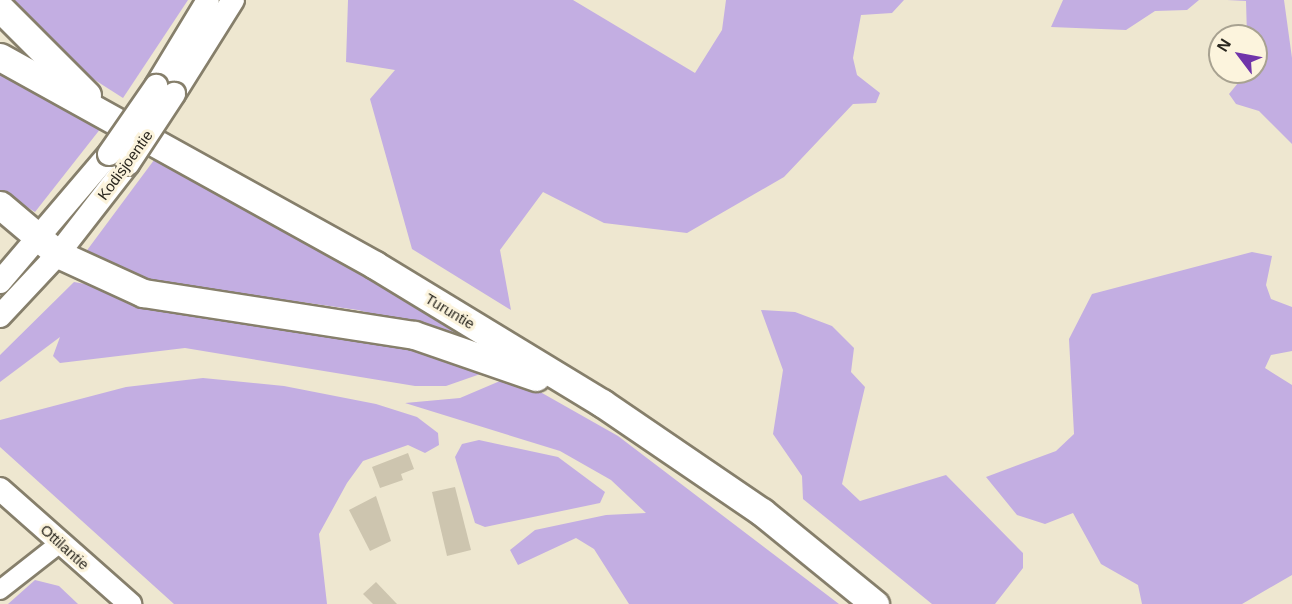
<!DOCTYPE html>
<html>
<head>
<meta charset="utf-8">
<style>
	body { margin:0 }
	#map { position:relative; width:1292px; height:604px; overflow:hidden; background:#eee7d0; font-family:Arial,sans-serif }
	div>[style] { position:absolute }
	.green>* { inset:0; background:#c3aee2 }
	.building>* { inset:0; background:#cdc5af }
	.roads { filter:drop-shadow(2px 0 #867f6b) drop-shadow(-2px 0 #867f6b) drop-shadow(0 2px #867f6b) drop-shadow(0 -2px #867f6b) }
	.minor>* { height:18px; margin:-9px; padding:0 9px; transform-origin:9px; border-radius:9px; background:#fff }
	.major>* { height:22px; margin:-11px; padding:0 11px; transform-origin:11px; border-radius:11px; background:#fff }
	.highway>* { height:27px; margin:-13.5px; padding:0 13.5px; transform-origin:13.5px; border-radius:13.5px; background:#fff }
	.bridges { filter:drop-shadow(2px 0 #867f6b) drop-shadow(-2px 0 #867f6b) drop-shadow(0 2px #867f6b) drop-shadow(0 -2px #867f6b) }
	.major-bridge>* { height:22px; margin:-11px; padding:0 11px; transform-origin:11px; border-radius:11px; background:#fff }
	span { translate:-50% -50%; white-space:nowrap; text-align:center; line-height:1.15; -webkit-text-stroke:6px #fcf4dd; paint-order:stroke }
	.street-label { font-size:15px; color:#2a271f }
	.north { position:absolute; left:1208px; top:24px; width:60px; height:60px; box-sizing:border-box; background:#fcf4dd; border:2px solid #a8a291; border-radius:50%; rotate:302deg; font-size:16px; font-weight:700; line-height:24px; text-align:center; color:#2a271f }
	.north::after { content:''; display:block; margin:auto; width:21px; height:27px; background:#7034aa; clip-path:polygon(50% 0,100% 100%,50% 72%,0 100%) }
</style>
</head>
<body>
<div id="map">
	<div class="green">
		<div style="clip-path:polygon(1px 0,188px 0,123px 98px,76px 68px)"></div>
		<div style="clip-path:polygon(348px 0,573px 0,695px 73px,722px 30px,726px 0,904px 0,892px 13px,861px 15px,853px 58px,857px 75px,880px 93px,876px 103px,853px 104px,784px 177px,687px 233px,604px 223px,543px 192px,500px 250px,511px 310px,412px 249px,370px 99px,395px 70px,346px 62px)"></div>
		<div style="clip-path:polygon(1063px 0,1199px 0,1187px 10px,1155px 11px,1126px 30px,1051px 27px)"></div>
		<div style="clip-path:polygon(1227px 0,1284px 0,1292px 58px,1292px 144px,1259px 111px,1236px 104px,1229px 94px,1247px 72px,1256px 72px,1256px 36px,1247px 36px,1246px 1px)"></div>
		<div style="clip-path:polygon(0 70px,101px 128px,35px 212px,0 190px)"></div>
		<div style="clip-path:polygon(157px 156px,256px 211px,484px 344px,358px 310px,141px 280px,85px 253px)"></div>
		<div style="clip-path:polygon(1252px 252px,1272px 256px,1266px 285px,1271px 299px,1292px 307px,1292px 351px,1271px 355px,1265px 368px,1292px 385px,1292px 575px,1242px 604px,1142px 604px,1138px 585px,1101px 564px,1073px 513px,1045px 524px,1017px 515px,986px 477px,1056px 451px,1074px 434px,1069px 339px,1092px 294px)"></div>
		<div style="clip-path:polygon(74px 282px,395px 338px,489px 371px,446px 386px,415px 386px,185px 348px,60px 363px,53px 356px,60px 337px,0 382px,0 355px)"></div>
		<div style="clip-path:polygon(761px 310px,795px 312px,832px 326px,854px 348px,851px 372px,865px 387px,842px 484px,860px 501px,946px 475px,1023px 553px,1023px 568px,995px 604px,932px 604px,803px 499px,802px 476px,773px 434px,783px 370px)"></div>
		<div style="clip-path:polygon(512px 376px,618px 436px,839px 604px,629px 604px,594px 549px,576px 538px,518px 565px,510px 550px,535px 530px,606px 515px,646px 513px,611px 480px,560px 451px,405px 403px,460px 398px)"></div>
		<div style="clip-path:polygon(203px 378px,284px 386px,376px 404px,417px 417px,438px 433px,439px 445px,425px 453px,408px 445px,363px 461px,347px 483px,319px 534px,327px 604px,174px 604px,0 447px,0 420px,126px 387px)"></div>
		<div style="clip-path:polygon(479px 440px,558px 457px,605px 492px,600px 503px,485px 527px,475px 523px,455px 457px,462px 444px)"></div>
		<div style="clip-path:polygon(35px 580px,59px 586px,78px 604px,8px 604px)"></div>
	</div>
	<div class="building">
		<div style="clip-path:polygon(408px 453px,414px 469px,401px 474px,403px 480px,380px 488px,372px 467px)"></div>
		<div style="clip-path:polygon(455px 487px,471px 550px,447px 556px,432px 492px)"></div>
		<div style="clip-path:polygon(376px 496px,391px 541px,370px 551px,349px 510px)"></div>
		<div style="clip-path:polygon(376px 582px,397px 604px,373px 604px,363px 594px)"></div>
	</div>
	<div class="roads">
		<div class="minor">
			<div style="left:0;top:590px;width:76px;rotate:-38.1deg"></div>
		</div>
		<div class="major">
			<div style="left:156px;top:86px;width:100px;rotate:-58.8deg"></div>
			<div style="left:174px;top:94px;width:111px;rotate:-57.9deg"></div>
			<div style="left:0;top:282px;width:168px;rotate:-49.6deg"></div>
			<div style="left:0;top:316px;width:85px;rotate:-46.9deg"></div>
			<div style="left:58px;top:254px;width:114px;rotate:-52.1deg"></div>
			<div style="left:0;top:489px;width:174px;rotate:41.5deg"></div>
		</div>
		<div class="highway">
			<div style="left:0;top:8px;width:123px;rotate:45deg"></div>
			<div style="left:0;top:57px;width:429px;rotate:29deg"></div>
			<div style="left:375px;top:265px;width:266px;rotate:31.3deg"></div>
			<div style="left:602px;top:403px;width:194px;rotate:34.3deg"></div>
			<div style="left:762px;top:512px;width:146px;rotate:39.2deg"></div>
			<div style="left:0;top:205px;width:76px;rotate:40.2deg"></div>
			<div style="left:58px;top:254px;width:94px;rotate:24.6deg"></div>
			<div style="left:143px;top:293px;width:274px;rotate:8.8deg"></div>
			<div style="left:414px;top:335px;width:129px;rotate:19deg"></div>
		</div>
	</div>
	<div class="bridges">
		<div class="major-bridge">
			<div style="left:109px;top:154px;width:83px;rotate:-55.3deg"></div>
			<div style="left:128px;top:164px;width:84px;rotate:-56.7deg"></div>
		</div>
	</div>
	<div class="street-label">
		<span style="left:125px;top:165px;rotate:-54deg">Kodisjoentie</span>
		<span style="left:450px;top:311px;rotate:31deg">Turuntie</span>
		<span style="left:65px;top:547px;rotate:42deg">Ottilantie</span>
	</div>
	<div class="north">N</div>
</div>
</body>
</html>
